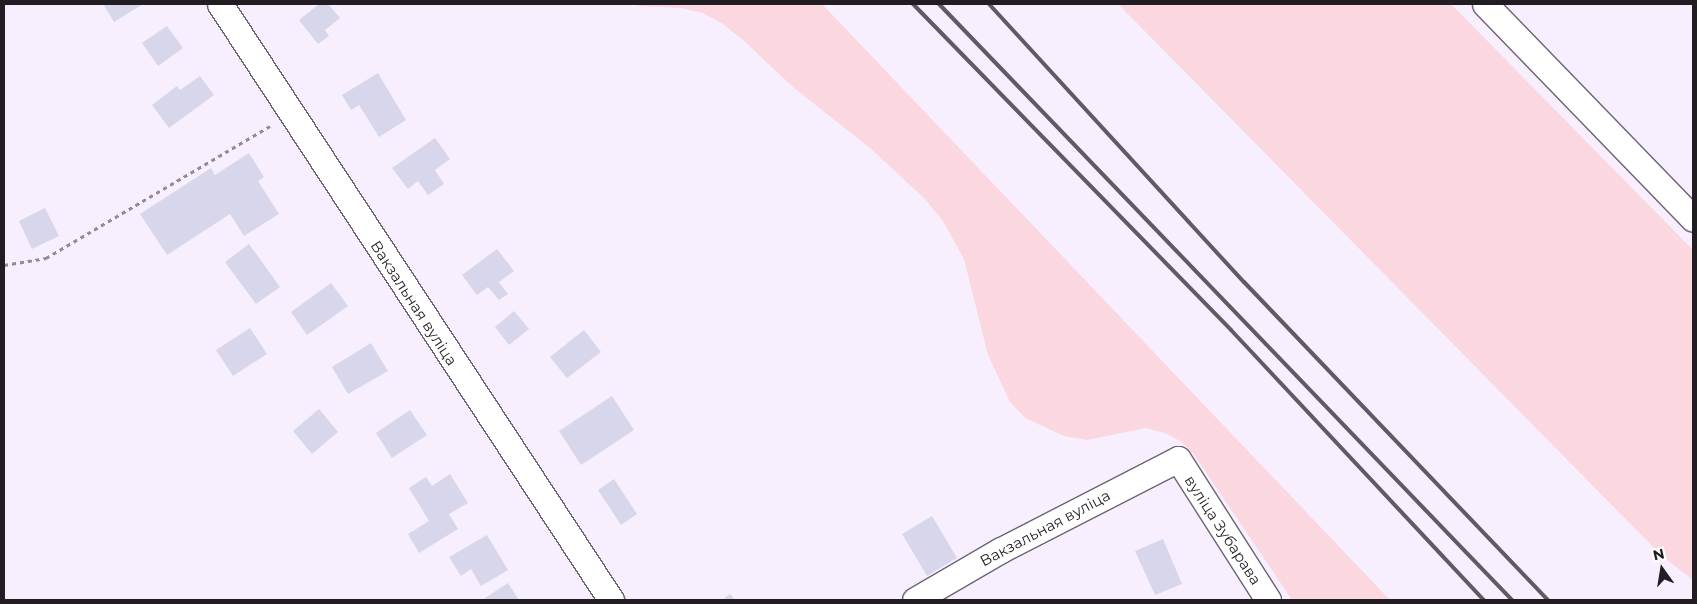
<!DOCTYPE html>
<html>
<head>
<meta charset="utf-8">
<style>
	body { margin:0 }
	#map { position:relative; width:1697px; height:604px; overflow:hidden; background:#f8effe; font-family:Montserrat,sans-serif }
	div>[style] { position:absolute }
	.green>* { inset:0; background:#fbd7df }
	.building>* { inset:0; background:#d7d6eb }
	.path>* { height:3px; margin-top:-1.5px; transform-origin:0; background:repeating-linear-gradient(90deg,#928b96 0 4px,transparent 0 8px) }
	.roads { filter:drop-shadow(1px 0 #6d6374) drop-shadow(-1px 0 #6d6374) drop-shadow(0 1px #6d6374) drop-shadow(0 -1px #6d6374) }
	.minor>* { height:25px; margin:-12.5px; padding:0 12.5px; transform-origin:12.5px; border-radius:12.5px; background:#fff }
	.rail>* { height:4px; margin:-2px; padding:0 2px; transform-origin:2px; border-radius:2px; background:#605a63 }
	span { translate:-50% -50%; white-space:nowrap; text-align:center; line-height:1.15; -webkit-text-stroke:4px #fff; paint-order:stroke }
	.street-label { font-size:15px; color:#211d23 }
	.frame { position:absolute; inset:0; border:5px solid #211d23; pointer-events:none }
	.north { position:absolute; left:1637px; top:544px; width:50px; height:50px; -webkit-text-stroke:4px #fff; paint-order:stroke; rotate:347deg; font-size:14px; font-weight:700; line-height:20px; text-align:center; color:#211d23 }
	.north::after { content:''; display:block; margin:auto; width:18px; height:22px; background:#211d23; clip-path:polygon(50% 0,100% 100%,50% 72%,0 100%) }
</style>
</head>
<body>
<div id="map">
	<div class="green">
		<div style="clip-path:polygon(632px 4px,822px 4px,1390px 600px,1292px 600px,1195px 456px,1182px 442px,1165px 433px,1146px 428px,1087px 440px,1064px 436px,1025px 418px,1010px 402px,988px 355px,964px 259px,943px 221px,924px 198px,871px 149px,793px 87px,744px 41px,723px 24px,703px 13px,681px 8px,640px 6px)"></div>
		<div style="clip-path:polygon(1118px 4px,1451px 4px,1693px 250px,1693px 580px,1663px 557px)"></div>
	</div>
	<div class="building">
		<div style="clip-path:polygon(103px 4px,143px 4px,114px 22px)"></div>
		<div style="clip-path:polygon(319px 4px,328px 4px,340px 18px,325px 30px,329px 36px,318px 44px,299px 20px)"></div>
		<div style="clip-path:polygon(167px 26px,183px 48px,158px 66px,142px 43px)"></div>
		<div style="clip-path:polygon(378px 73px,406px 120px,379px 137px,359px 105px,351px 110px,342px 95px)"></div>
		<div style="clip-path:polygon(200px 76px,214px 95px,169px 128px,152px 105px,177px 86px,180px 90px)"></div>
		<div style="clip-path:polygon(435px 138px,450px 159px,435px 170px,444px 184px,428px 195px,418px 181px,408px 189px,392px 168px)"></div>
		<div style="clip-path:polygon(249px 153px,264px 177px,258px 181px,279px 214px,244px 236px,230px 214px,167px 255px,140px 214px,211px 168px,215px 175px)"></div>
		<div style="clip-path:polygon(45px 208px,59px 236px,32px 249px,19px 221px)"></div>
		<div style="clip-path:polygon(249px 244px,280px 287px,256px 304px,225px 262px)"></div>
		<div style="clip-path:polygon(497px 249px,514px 271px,499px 282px,508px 294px,499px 300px,488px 287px,477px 295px,462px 275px)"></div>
		<div style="clip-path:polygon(331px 283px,348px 306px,307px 335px,291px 312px)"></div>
		<div style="clip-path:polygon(514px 311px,529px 329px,509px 345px,495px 327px)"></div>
		<div style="clip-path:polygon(250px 328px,267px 354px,233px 376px,216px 350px)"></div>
		<div style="clip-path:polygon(584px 330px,601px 352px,567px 378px,550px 357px)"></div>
		<div style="clip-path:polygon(371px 343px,388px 371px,348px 394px,332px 367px)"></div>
		<div style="clip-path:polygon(612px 396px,634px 430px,581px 465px,559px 431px)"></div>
		<div style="clip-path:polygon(319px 409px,338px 432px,312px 454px,293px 431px)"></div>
		<div style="clip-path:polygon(410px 410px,427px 435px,392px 458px,376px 433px)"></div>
		<div style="clip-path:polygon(450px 474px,468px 503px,449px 514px,458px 529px,419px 553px,408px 534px,429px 521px,409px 488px,426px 477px,432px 486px)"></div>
		<div style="clip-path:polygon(614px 479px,637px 514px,621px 525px,598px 490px)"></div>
		<div style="clip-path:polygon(932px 516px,957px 558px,927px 576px,902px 534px)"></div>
		<div style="clip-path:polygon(487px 535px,508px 570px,481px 586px,471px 569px,461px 576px,449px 557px)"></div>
		<div style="clip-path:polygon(1163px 539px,1182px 584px,1155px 595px,1135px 551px)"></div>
		<div style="clip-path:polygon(508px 583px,519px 600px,482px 600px)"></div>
		<div style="clip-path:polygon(730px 594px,735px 600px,722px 600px)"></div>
	</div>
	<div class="path">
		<div style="left:4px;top:265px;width:43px;rotate:-9.5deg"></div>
		<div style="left:46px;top:258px;width:260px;rotate:-30.5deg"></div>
	</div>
	<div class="roads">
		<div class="minor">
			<div style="left:220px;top:4px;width:713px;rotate:56.73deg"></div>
			<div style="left:1485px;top:4px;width:299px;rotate:45.9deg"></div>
			<div style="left:915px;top:600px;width:99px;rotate:-30.2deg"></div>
			<div style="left:1001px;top:550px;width:199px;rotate:-27.2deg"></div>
			<div style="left:1178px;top:459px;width:167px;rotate:57.4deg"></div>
		</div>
	</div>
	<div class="rail">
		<div style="left:913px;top:4px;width:455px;rotate:45.7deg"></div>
		<div style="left:1231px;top:330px;width:370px;rotate:46.9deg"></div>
		<div style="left:939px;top:4px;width:827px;rotate:46.13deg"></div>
		<div style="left:989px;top:4px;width:377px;rotate:47.5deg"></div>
		<div style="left:1244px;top:282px;width:440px;rotate:46.3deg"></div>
	</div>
	<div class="street-label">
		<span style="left:414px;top:303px;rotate:57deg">Вакзальная вуліца</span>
		<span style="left:1045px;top:528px;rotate:-28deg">Вакзальная вуліца</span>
		<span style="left:1223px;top:530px;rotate:57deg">вуліца Зубарава</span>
	</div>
	<div class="frame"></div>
	<div class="north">N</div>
</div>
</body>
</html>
